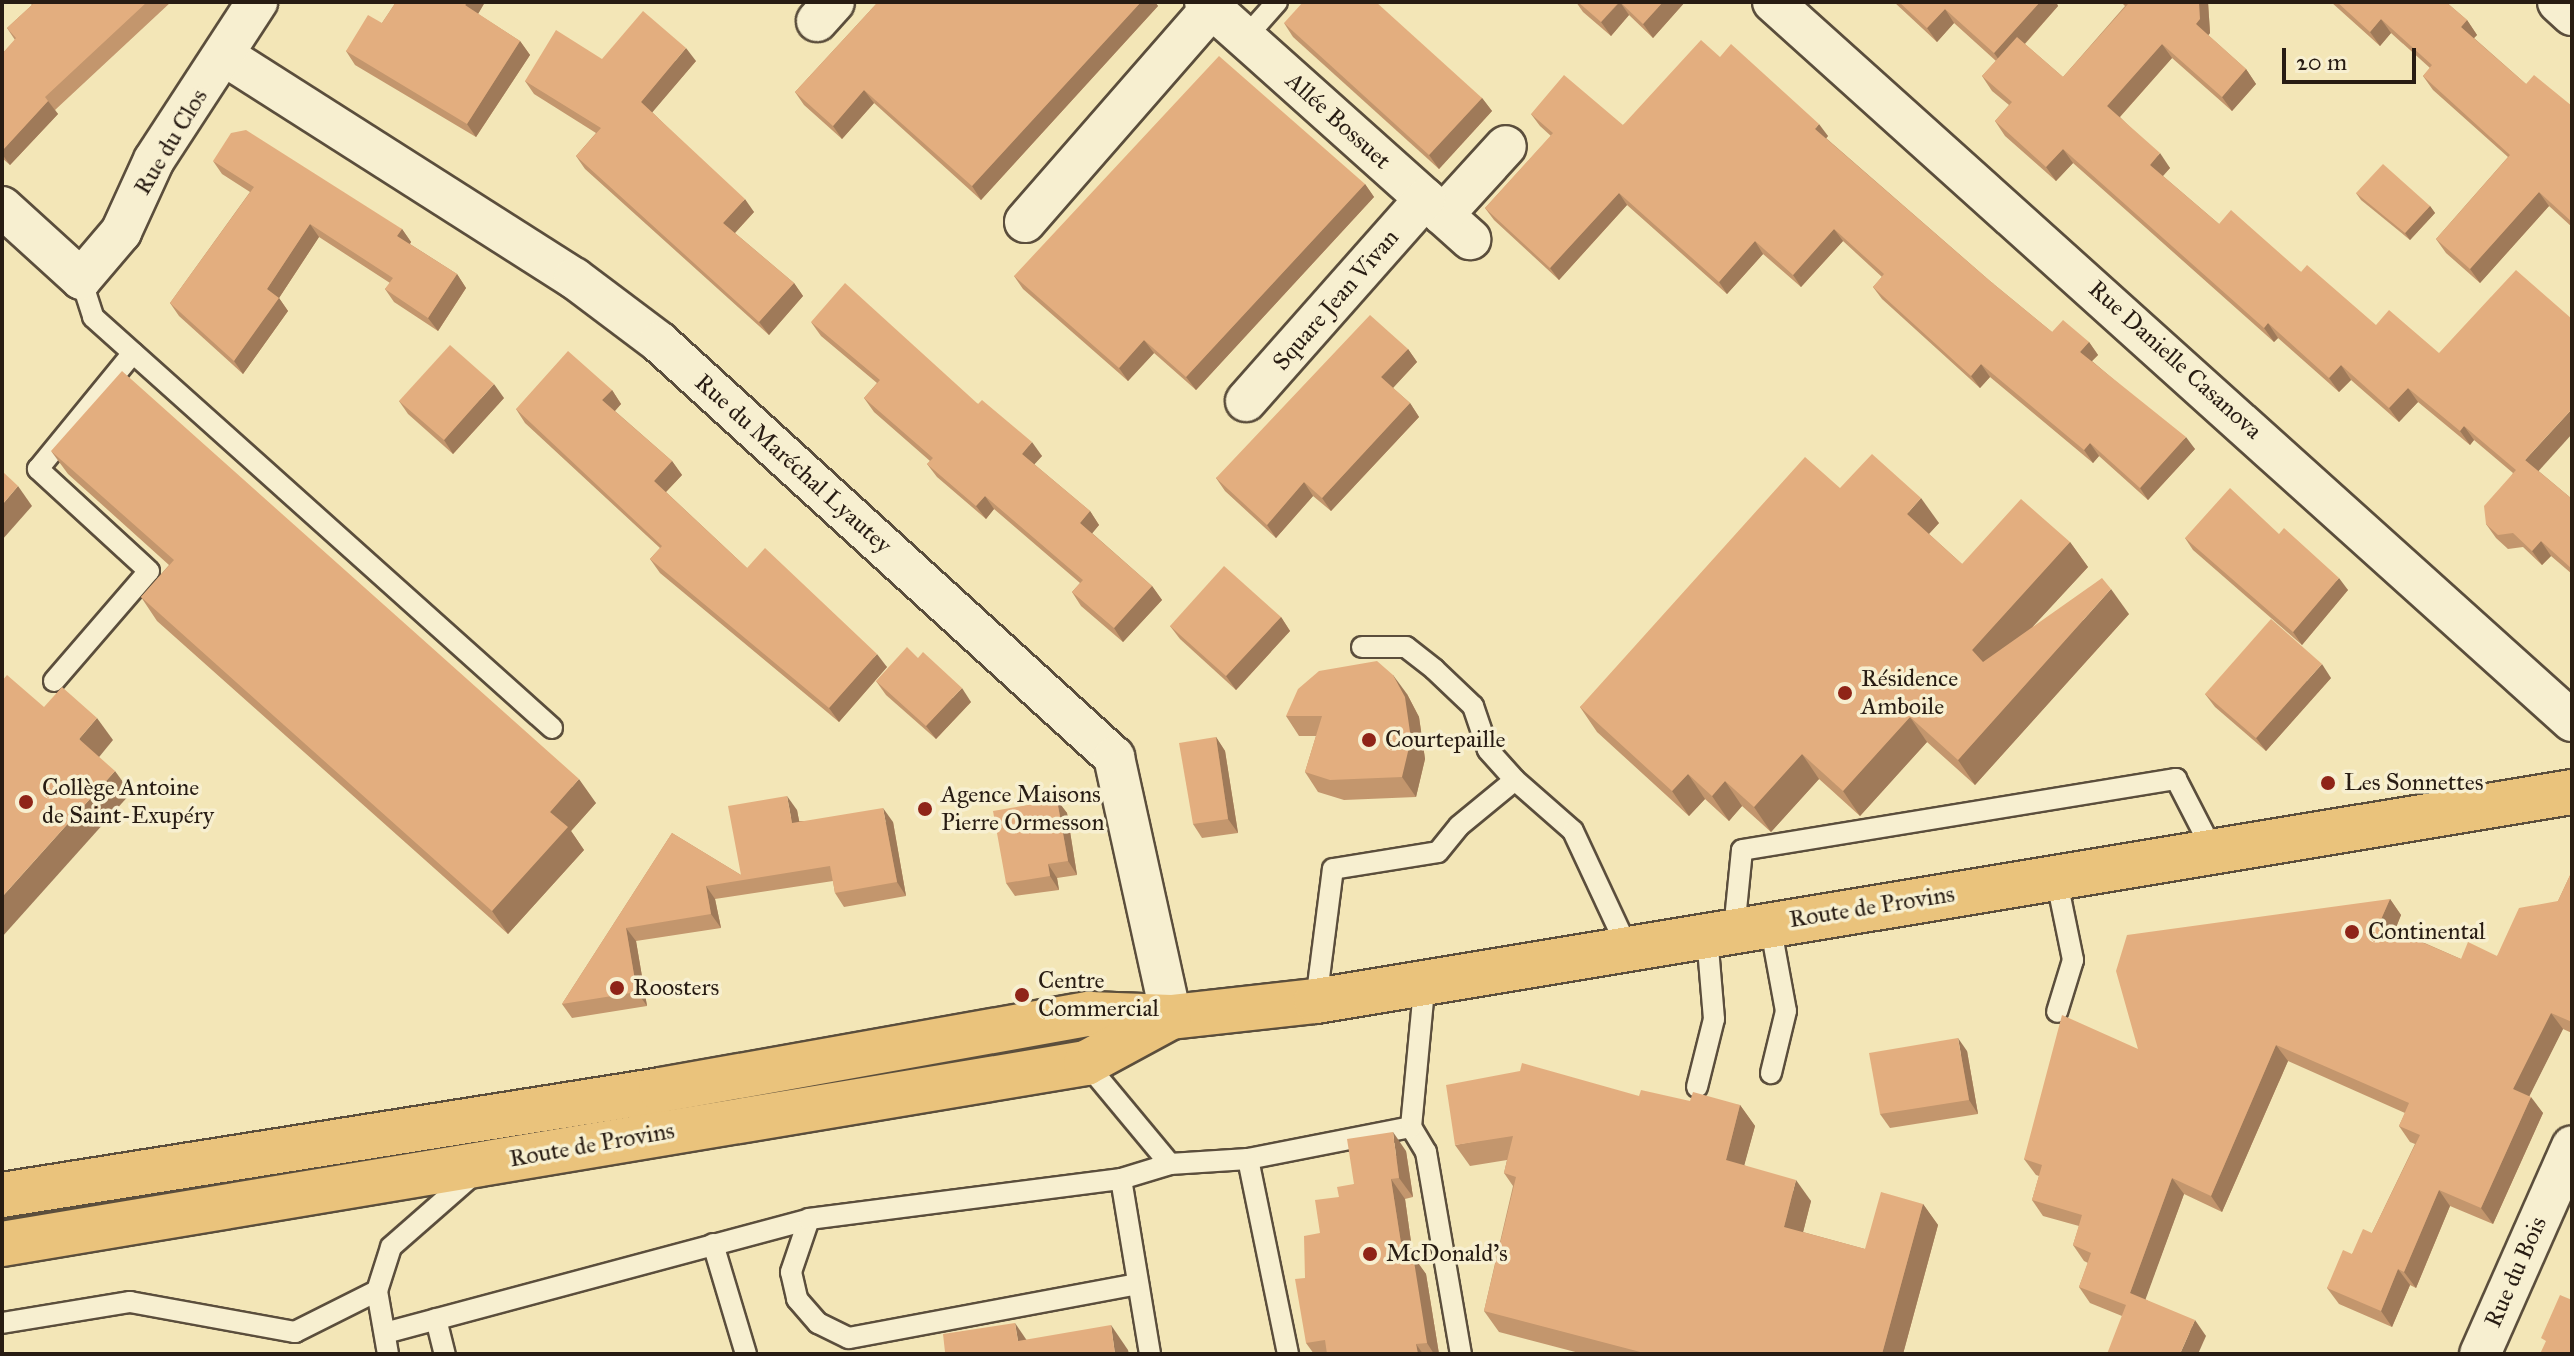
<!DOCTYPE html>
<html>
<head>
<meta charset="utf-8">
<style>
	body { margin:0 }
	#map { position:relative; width:2574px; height:1356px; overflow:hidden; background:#f3e6b7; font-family:"IM FELL Great Primer",serif }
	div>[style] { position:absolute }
	.roads { filter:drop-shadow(2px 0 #5b4e3c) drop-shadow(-2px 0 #5b4e3c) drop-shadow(0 2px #5b4e3c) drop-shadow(0 -2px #5b4e3c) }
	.lane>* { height:20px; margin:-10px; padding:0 10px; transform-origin:10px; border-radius:10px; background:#f7efd0 }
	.street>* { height:40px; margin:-20px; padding:0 20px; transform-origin:20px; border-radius:20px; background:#f7efd0 }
	.primary>* { height:44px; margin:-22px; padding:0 22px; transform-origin:22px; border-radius:22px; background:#eac37c }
	.wall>* { inset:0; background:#c3966d }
	.shaded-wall>* { inset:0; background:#9f7a59 }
	.building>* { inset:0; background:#e3ae7f }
	.dots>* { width:22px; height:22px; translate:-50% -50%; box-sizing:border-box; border:4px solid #f7efd0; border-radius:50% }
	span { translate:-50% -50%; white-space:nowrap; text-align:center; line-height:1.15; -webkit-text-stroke:7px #f7efd0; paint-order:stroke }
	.street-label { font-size:24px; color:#281c13 }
	.poi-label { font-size:24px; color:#281c13 }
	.left { translate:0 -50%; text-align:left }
	.frame { position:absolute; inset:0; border:4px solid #281c13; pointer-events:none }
	.scale { position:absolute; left:2282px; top:48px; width:134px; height:36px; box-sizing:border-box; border:4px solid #281c13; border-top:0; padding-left:10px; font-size:24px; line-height:28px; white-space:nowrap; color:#281c13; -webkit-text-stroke:6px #f7efd0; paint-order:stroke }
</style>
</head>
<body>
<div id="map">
	<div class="roads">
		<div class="lane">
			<div style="left:1245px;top:38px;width:48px;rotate:-48.4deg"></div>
			<div style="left:81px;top:279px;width:40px;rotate:72deg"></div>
			<div style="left:93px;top:317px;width:616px;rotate:41.84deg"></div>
			<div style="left:1362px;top:647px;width:44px"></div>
			<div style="left:1406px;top:647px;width:36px;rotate:38deg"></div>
			<div style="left:1434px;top:669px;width:54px;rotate:43.5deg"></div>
			<div style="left:1473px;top:706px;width:46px;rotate:71.2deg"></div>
			<div style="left:1488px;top:750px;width:40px;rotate:48deg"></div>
			<div style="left:54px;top:681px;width:145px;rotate:-49.2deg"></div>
			<div style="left:149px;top:571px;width:151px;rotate:-137.4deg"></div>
			<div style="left:38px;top:469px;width:150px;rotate:-50.7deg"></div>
			<div style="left:2056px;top:877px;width:85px;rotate:78.4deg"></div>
			<div style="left:2073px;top:960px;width:54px;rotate:107.1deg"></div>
			<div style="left:1770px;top:924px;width:88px;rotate:79.6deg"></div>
			<div style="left:1786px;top:1011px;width:64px;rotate:103.6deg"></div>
			<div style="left:1734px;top:930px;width:80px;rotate:-84.3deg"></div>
			<div style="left:1742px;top:850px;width:440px;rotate:-9.3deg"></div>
			<div style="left:2176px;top:779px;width:81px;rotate:62.8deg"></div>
			<div style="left:1316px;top:1001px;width:133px;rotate:-82.7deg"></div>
			<div style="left:1333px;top:869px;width:106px;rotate:-9.2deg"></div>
			<div style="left:1438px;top:852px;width:33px;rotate:-51deg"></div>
			<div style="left:1459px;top:826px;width:72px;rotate:-39.4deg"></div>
			<div style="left:1515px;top:780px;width:77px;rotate:41.3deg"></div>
			<div style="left:1573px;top:831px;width:128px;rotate:65deg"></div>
			<div style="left:1086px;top:1063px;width:131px;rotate:50.3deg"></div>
			<div style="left:1697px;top:1087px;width:70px;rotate:-76deg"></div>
			<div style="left:1714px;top:1019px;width:84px;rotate:-94.8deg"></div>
			<div style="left:1411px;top:1127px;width:29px;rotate:59deg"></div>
			<div style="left:1426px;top:1152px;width:205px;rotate:80.2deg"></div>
			<div style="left:1248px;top:1159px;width:199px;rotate:78.4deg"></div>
			<div style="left:809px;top:1219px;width:56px;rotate:108.8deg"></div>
			<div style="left:791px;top:1272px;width:28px;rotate:77deg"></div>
			<div style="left:797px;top:1299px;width:32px;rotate:49deg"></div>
			<div style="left:818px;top:1323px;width:34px;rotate:26deg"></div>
			<div style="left:849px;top:1338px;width:294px;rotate:-10.6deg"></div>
			<div style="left:713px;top:1244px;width:115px;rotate:73.3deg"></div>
			<div style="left:436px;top:1319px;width:36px;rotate:76deg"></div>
			<div style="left:2px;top:1323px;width:130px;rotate:-9.3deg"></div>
			<div style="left:130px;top:1302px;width:168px;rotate:10.3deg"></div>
			<div style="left:295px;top:1332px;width:92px;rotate:-26.6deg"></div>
			<div style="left:385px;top:1333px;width:439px;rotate:-15deg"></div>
			<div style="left:809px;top:1219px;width:315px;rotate:-7.3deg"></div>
			<div style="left:388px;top:1354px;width:64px;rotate:-99.9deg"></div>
			<div style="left:377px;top:1291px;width:46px;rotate:-72.3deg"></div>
			<div style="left:391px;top:1247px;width:111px;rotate:-41.3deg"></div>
			<div style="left:1150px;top:1354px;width:177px;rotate:-99.4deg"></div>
			<div style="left:1121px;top:1179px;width:51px;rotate:-17deg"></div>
			<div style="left:1170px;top:1164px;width:78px;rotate:-3.7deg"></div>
			<div style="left:1248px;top:1159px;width:166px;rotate:-11.1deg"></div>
			<div style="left:1411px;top:1127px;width:148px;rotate:-84.6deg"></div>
		</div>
		<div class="street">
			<div style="left:1205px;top:2px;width:356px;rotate:41.8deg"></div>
			<div style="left:1773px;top:2px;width:1075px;rotate:41.98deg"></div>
			<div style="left:2558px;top:2px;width:19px;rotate:43deg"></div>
			<div style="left:817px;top:21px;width:25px;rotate:-48deg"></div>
			<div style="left:225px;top:56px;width:414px;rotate:32.5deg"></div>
			<div style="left:574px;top:278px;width:106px;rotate:37deg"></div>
			<div style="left:659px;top:342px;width:616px;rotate:42.37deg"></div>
			<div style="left:1114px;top:757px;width:266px;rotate:77.6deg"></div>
			<div style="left:2px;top:207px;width:107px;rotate:42.3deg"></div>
			<div style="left:81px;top:279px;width:62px;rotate:-49.6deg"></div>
			<div style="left:121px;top:232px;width:79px;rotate:-65.4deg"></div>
			<div style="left:154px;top:160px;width:189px;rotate:-56.9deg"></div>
			<div style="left:1443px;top:215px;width:93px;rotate:-47.6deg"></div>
			<div style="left:1025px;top:222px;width:284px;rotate:-48.9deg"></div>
			<div style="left:1246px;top:401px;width:270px;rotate:-48.5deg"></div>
			<div style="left:2480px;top:1354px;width:227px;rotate:-66.1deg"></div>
		</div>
		<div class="primary">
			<div style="left:2px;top:1195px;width:667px;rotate:-9.05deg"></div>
			<div style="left:661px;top:1090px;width:435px;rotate:-10.1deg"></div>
			<div style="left:1089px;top:1014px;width:82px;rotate:2.1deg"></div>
			<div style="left:1171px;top:1017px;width:146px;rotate:-6.3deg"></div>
			<div style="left:1316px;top:1001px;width:1273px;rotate:-9.45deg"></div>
			<div style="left:2px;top:1244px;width:1099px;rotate:-9.48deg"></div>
			<div style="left:1086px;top:1063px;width:94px;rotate:-28.5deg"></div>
		</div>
	</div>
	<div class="wall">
		<div style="clip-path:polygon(29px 2px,171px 2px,55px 110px,58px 114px,10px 165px,2px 158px,2px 54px,15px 40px,7px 28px,32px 5px)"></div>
		<div style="clip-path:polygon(396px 2px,485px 2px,478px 14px,520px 41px,530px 55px,476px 137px,355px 65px,346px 51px,382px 23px)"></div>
		<div style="clip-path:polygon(878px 2px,1155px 2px,1158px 6px,981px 200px,874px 103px,842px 139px,804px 105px,795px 92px)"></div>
		<div style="clip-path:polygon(1576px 2px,1685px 2px,1653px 38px,1629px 15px,1611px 36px,1583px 12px)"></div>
		<div style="clip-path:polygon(1894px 2px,2056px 2px,2058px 6px,2025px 44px,2063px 77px,2125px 6px,2121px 2px,2208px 2px,2210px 33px,2208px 35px,2246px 69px,2256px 84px,2232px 111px,2172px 58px,2120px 117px,2170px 168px,2163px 176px,2219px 224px,2301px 272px,2572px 499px,2572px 574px,2551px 556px,2542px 565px,2523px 547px,2508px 549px,2496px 538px,2486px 524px,2513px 473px,2474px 440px,2470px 445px,2418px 402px,2399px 422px,2351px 380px,2339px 392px,2278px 338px,2274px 342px,2073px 163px,2056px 181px,2005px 136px,1995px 121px,2009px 105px,1992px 91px,1982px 76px,1996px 61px,1954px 23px,1937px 42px)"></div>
		<div style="clip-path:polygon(2331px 2px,2446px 2px,2467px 20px,2477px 35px,2474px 38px,2526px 84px,2572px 106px,2572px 227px,2549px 206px,2480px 283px,2446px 253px,2436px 239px,2508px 157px,2433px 90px,2423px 76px,2430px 68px,2391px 33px,2380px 46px)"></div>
		<div style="clip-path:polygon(1284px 23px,1482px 98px,1492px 111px,1439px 169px,1293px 37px)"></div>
		<div style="clip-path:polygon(1720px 57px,1828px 136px,1826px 138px,1990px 281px,2052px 332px,2089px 342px,2098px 355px,2092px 361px,2195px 449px,2148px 500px,2099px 456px,2093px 463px,1990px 377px,1980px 388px,1882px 299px,1873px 287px,1882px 277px,1843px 241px,1801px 287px,1763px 254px,1727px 294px,1627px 205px,1559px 280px,1494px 220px,1485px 208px,1551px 136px,1540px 126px,1531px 114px,1623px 125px)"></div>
		<div style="clip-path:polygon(602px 59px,696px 61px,652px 112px,754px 212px,735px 233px,794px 283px,803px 296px,769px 335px,585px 169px,576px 156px,596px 133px,534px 94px,525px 81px)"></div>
		<div style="clip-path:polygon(213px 161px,402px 229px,411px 242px,410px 244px,457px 274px,466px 288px,438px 331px,394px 302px,385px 289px,390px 283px,319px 237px,279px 298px,288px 311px,243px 374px,179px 316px,170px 303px,250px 192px,222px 174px)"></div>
		<div style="clip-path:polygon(1365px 184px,1374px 197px,1196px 390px,1154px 353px,1128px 381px,1023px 289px,1014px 276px)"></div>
		<div style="clip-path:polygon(2356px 193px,2430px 206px,2435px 213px,2410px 240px,2361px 200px)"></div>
		<div style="clip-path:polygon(811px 322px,978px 404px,1042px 456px,1034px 464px,1090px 511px,1099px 525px,1092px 533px,1152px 586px,1162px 600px,1123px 642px,1081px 606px,1072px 592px,1080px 583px,994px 509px,986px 519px,937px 477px,927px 464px,930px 461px,874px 412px,864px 398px,877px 383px,821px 336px)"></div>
		<div style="clip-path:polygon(1408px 349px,1417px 362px,1393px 388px,1410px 403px,1419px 417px,1331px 511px,1313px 496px,1276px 538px,1225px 491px,1216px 478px)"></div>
		<div style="clip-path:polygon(612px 390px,621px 404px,615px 411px,672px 461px,682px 475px,666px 492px,747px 568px,887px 667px,839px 722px,660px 573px,650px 559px,660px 548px,525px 423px,516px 409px)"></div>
		<div style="clip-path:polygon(504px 398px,453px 454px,408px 414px,399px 401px)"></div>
		<div style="clip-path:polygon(51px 451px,596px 803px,571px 831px,584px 850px,508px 934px,157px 621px,141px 597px,169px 565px,68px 474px)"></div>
		<div style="clip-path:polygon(1840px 488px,1939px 523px,1929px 534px,1962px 564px,2070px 542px,2088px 567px,2032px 627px,2129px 614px,1975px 785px,1927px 742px,1860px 816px,1819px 779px,1771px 832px,1742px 806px,1729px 821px,1705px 799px,1689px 816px,1597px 732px,1580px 707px)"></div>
		<div style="clip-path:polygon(2279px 534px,2348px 590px,2302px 645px,2193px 550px,2185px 538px)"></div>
		<div style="clip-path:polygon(1281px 617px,1290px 631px,1236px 690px,1180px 639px,1170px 626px)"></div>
		<div style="clip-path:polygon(2331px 678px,2266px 751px,2215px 707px,2205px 694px)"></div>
		<div style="clip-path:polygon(876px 681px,971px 702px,936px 739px,886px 695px)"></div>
		<div style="clip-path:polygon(1407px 694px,1419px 717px,1425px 759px,1416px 797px,1344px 800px,1318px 792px,1305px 772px,1316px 736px,1299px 736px,1286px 716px)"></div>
		<div style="clip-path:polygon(1216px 737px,1225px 751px,1238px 833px,1202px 838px,1193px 824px)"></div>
		<div style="clip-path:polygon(1057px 800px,1067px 813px,1077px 875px,1057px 878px,1059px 890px,1015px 896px,1006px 883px)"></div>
		<div style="clip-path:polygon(797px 810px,799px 821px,893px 822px,906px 896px,844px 907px,835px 893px,833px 881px,715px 899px,721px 928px,636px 941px,647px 1006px,572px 1018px,562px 1004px,672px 833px,741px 875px)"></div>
		<div style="clip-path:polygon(2572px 871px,2572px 1033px,2563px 1029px,2529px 1096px,2543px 1113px,2493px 1224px,2450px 1206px,2416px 1288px,2410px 1285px,2392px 1327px,2339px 1304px,2327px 1288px,2352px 1254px,2372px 1233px,2415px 1144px,2410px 1142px,2399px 1126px,2405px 1113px,2288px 1061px,2222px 1212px,2184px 1194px,2145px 1299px,2206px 1336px,2122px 1316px,2090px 1303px,2079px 1287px,2088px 1263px,2084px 1261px,2073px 1245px,2079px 1226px,2043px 1216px,2032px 1200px,2039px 1176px,2036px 1175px,2024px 1159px,2138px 1049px,2390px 899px,2401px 915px,2395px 930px,2461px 959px,2497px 956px,2558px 901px)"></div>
		<div style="clip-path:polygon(1967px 1051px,1978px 1114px,1890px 1128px,1880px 1114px)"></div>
		<div style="clip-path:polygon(1690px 1101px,1740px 1105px,1755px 1126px,1744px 1165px,1811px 1201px,1803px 1232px,1865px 1249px,1923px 1204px,1938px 1225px,1903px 1354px,1583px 1354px,1499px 1332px,1484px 1311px,1513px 1186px,1504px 1173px,1507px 1160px,1470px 1166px,1455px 1145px)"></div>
		<div style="clip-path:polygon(1406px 1151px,1413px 1197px,1405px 1199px,1413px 1256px,1426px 1274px,1439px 1354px,1314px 1354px,1306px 1343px,1305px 1278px,1320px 1233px,1339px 1197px,1354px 1184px)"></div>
	</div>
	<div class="shaded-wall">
		<div style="clip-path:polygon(468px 2px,485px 2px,475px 19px,465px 5px)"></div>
		<div style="clip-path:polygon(1141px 2px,1155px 2px,1158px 6px,981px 200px,972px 186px)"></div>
		<div style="clip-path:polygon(1620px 2px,1629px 15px,1611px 36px,1601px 22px)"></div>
		<div style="clip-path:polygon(1663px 2px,1685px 2px,1653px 38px,1643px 24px)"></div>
		<div style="clip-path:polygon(2040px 2px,2056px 2px,2058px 6px,2004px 67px,1994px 53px)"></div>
		<div style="clip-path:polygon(2199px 2px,2208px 2px,2210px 33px,2206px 38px,2196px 24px)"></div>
		<div style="clip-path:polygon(1945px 9px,1954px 23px,1937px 42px,1927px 28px)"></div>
		<div style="clip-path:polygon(2381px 19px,2391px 33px,2380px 46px,2370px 32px)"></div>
		<div style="clip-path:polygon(2467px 20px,2477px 35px,2471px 41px,2461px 27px)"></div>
		<div style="clip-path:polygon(520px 41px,530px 55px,476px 137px,467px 124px)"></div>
		<div style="clip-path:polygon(2162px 44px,2172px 58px,2117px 120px,2107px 106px)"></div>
		<div style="clip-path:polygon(686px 48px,696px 61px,650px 115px,641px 102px)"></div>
		<div style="clip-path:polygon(2246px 69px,2256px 84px,2232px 111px,2222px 97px)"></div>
		<div style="clip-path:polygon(864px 90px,874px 103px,842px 139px,833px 126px)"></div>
		<div style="clip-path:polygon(1482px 98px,1492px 111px,1439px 169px,1429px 155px)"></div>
		<div style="clip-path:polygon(48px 101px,58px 114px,10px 165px,2px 154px,2px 151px)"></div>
		<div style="clip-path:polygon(1819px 124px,1828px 136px,1824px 141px,1815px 129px)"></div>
		<div style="clip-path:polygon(2063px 149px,2073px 163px,2056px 181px,2046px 167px)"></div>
		<div style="clip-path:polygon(2160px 153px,2170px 168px,2160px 179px,2150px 165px)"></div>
		<div style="clip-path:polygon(1365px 184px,1374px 197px,1196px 390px,1186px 377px)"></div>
		<div style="clip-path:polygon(2539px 192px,2549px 206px,2480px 283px,2470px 269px)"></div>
		<div style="clip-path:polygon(1619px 193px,1627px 205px,1559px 280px,1550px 268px)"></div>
		<div style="clip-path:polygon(745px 199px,754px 212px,732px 236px,723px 223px)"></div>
		<div style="clip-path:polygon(2430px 206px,2435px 213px,2410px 240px,2405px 233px)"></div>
		<div style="clip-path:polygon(310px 224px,319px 237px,279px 298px,288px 311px,243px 374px,234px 361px,267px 289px)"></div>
		<div style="clip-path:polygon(402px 229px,411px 242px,406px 249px,397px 236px)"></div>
		<div style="clip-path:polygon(1834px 229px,1843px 241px,1801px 287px,1793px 275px)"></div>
		<div style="clip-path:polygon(1755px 241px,1763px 254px,1727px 294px,1719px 282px)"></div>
		<div style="clip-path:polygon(457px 274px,466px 288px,438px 331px,428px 318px)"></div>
		<div style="clip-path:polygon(794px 283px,803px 296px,769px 335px,759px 322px)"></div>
		<div style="clip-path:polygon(2268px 323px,2278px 338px,2274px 342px,2264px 328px)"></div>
		<div style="clip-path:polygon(1144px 340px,1154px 353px,1128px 381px,1119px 368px)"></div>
		<div style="clip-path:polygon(2089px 342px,2098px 355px,2089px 364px,2080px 352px)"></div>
		<div style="clip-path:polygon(1408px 349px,1417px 362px,1390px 391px,1381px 377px)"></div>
		<div style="clip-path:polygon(1981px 364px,1990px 377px,1980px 388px,1971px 376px)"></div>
		<div style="clip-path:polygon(2341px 365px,2351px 380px,2339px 392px,2329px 378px)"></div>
		<div style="clip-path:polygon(494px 384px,504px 398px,453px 454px,444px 440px)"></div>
		<div style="clip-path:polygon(2408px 388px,2418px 402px,2399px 422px,2389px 408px)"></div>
		<div style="clip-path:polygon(612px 390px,621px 404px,612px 414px,602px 400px)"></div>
		<div style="clip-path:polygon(1410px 403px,1419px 417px,1331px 511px,1322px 498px)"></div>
		<div style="clip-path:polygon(2572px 409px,2572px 434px,2535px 475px,2525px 460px)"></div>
		<div style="clip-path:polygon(2464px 426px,2474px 440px,2470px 445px,2460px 431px)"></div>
		<div style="clip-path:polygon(2186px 437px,2195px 449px,2148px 500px,2140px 488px)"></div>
		<div style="clip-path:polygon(1032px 442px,1042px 456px,1032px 467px,1022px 454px)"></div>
		<div style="clip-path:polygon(2090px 443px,2099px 456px,2093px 463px,2084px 450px)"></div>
		<div style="clip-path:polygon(672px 461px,682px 475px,663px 495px,654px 481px)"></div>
		<div style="clip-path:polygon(1304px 482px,1313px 496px,1276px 538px,1267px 525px)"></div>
		<div style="clip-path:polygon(18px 486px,32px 506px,2px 540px,2px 505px)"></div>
		<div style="clip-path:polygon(985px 496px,994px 509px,986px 519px,976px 506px)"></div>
		<div style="clip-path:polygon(1921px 498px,1939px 523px,1924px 539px,1907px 514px)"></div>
		<div style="clip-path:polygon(1090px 511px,1099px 525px,1090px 536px,1080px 523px)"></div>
		<div style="clip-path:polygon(2541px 541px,2551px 556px,2542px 565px,2532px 551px)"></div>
		<div style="clip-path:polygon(2070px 542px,2088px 567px,1989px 674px,1972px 650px)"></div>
		<div style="clip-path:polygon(2339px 578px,2348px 590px,2302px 645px,2293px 632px)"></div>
		<div style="clip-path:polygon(1152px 586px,1162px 600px,1123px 642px,1114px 628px)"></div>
		<div style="clip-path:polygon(2111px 589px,2129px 614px,1975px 785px,1958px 760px)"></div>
		<div style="clip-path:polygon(1281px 617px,1290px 631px,1236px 690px,1226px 676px)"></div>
		<div style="clip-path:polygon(877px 654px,887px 667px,839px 722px,829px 708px)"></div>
		<div style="clip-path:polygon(2322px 664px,2331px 678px,2266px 751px,2256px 738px)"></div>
		<div style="clip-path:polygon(1393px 675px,1407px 694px,1419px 717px,1425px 759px,1416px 797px,1402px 777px)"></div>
		<div style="clip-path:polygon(962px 688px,971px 702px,936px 739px,926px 726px)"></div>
		<div style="clip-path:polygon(1910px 717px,1927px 742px,1860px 816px,1843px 791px)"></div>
		<div style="clip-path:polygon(97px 718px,113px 740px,95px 762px,79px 739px)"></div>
		<div style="clip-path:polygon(1216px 737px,1225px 751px,1238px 833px,1228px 819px)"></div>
		<div style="clip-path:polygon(1802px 754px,1819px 779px,1771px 832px,1754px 807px)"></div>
		<div style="clip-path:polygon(115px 771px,131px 793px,2px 937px,2px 897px)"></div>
		<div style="clip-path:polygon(1688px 774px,1705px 799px,1689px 816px,1672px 791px)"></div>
		<div style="clip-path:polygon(579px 779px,596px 803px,571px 831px,584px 850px,508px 934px,492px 911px,550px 812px)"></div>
		<div style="clip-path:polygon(1725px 781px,1742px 806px,1729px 821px,1712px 796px)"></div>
		<div style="clip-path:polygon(787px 796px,797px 810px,802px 836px,792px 823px)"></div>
		<div style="clip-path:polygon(1057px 800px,1067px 813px,1077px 875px,1068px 861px)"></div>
		<div style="clip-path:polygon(883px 808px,893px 822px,906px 896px,897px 882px)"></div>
		<div style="clip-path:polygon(1048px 864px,1057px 878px,1059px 890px,1050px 876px)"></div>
		<div style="clip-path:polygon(706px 886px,715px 899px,721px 928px,711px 914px)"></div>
		<div style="clip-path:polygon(2390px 899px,2401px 915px,2391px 940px,2379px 924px)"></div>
		<div style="clip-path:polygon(626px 928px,636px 941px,647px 1006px,637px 992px)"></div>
		<div style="clip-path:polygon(2551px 1013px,2563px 1029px,2525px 1105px,2513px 1089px)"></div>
		<div style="clip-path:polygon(1958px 1038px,1967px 1051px,1978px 1114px,1969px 1100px)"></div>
		<div style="clip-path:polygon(2276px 1045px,2288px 1061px,2222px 1212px,2211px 1196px)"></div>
		<div style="clip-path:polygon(2531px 1097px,2543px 1113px,2493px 1224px,2481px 1208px)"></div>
		<div style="clip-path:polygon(1740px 1105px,1755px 1126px,1740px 1181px,1726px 1160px)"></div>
		<div style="clip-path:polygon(1393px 1132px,1406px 1151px,1413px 1197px,1399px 1178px)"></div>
		<div style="clip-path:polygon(2172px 1178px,2184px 1194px,2142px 1309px,2130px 1293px)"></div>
		<div style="clip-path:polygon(1391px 1179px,1405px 1199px,1413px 1256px,1426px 1274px,1439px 1354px,1434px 1354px,1427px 1343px,1403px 1256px)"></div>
		<div style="clip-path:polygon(1796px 1180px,1811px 1201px,1799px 1248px,1784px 1227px)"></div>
		<div style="clip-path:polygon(2439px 1190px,2450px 1206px,2416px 1288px,2404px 1272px)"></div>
		<div style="clip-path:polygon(1923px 1204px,1938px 1225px,1903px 1354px,1882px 1354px)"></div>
		<div style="clip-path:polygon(2398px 1269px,2410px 1285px,2392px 1327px,2381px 1311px)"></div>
		<div style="clip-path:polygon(2195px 1320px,2206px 1336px,2198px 1354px,2180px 1354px)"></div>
		<div style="clip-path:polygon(1015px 1323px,1032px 1348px,1018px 1341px)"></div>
		<div style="clip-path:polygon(1111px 1325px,1128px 1350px,1129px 1354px,1115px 1354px)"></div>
		<div style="clip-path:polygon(1416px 1344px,1423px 1354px,1418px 1354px)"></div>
	</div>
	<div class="building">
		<div style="clip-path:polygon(32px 2px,147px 2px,45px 97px,48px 101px,2px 151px,2px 54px,16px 38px,7px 28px,34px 3px)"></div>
		<div style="clip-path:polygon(396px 2px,468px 2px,465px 5px,520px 41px,467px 124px,346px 51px,368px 15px,382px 23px)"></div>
		<div style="clip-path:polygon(878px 2px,1141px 2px,972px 186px,864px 90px,833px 126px,795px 92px)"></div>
		<div style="clip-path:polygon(1303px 2px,1376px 2px,1482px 98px,1429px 155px,1284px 23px)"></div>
		<div style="clip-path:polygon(1578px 2px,1619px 2px,1601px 22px)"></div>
		<div style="clip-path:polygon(1620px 2px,1663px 2px,1643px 24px)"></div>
		<div style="clip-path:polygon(1899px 2px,2040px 2px,1994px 53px,1945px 9px,1927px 28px)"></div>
		<div style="clip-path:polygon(2126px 2px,2199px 2px,2200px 19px,2196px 24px,2246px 69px,2222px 97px,2162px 44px,2107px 106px,2160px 153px,2150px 165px,2219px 224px,2231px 210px,2301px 272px,2307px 265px,2376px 325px,2389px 310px,2439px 353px,2516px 270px,2572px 319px,2572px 409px,2525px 460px,2572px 499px,2572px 569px,2541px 541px,2532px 551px,2513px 533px,2498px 535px,2486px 524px,2484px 506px,2516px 470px,2464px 426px,2460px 431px,2408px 388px,2389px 408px,2341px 365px,2329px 378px,2268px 323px,2264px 328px,2063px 149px,2046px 167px,1995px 121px,2012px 102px,1982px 76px,2017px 37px,2063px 77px,2128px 4px)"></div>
		<div style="clip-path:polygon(2337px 2px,2446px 2px,2467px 20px,2461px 27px,2526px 84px,2534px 75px,2572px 106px,2572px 222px,2539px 192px,2470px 269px,2436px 239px,2510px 155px,2423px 76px,2432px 65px,2381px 19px,2370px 32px)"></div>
		<div style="clip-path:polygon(643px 11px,686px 48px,641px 102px,745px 199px,723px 223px,794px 283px,759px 322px,576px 156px,601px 128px,525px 81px,556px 30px,602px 59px)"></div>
		<div style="clip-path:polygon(1701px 40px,1720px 57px,1731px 44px,1819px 124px,1815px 129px,1990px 281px,2052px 332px,2063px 320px,2089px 342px,2080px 352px,2186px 437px,2140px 488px,2090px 443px,2084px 450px,1981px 364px,1971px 376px,1873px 287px,1884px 274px,1834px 229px,1793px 275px,1755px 241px,1719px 282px,1619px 193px,1550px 268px,1485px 208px,1553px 133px,1531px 114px,1564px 75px,1623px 125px)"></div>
		<div style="clip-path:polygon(1219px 56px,1365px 184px,1186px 377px,1144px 340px,1119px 368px,1014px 276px)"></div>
		<div style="clip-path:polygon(246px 130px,402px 229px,397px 236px,457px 274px,428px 318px,385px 289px,393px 278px,310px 224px,267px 289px,279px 298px,234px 361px,170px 303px,254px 187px,213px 161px,231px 133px)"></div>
		<div style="clip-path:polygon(2383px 164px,2430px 206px,2405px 233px,2356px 193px)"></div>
		<div style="clip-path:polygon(845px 283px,978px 404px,982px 400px,1032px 442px,1022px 454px,1090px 511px,1080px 523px,1152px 586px,1114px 628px,1072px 592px,1083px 580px,985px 496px,976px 506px,927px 464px,933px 458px,864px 398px,880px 380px,811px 322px)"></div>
		<div style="clip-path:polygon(1370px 315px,1408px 349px,1381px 377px,1410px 403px,1322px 498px,1304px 482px,1267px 525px,1216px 478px)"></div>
		<div style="clip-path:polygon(450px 345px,494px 384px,444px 440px,399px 401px)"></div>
		<div style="clip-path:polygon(568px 351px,612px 390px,602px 400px,672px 461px,654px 481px,747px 568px,765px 548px,877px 654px,829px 708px,650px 559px,662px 546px,516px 409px)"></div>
		<div style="clip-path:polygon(122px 371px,579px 779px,550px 812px,568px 827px,492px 911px,141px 597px,174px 560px,51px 451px)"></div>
		<div style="clip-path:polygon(1872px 454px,1921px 498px,1907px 514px,1962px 564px,2021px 499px,2070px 542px,1972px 650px,1983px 662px,2102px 578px,2111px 589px,1958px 760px,1910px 717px,1843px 791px,1802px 754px,1754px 807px,1725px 781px,1712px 796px,1688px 774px,1672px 791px,1580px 707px,1805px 457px,1840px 488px)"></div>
		<div style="clip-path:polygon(2px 471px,18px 486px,2px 505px)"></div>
		<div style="clip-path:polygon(2230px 488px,2279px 534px,2284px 528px,2339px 578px,2293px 632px,2185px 538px)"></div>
		<div style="clip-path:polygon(1224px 566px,1281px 617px,1226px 676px,1170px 626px)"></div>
		<div style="clip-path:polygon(2271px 619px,2322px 664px,2256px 738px,2205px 694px)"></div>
		<div style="clip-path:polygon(907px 647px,918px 658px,923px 652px,962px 688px,926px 726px,876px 681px)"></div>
		<div style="clip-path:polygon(1377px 661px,1393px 675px,1405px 697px,1411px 739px,1402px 777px,1330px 780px,1305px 772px,1322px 716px,1286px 716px,1298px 689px,1319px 671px)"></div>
		<div style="clip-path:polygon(7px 675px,44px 707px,62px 687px,97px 718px,79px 739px,115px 771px,2px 897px,2px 681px)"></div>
		<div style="clip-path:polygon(1216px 737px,1228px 819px,1193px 824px,1179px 743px)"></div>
		<div style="clip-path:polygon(787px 796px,792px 823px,883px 808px,897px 882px,835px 893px,830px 866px,706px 886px,711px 914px,626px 928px,637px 992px,562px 1004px,672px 833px,741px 875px,728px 806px)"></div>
		<div style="clip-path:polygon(1057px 800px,1068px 861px,1048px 864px,1050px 876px,1006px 883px,993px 811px)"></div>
		<div style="clip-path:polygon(2572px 871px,2572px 1022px,2551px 1013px,2513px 1089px,2531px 1097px,2481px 1208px,2439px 1190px,2404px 1272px,2398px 1269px,2381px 1311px,2327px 1288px,2343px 1250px,2352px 1254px,2363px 1229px,2372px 1233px,2420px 1135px,2399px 1126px,2409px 1103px,2276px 1045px,2211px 1196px,2172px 1178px,2130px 1293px,2195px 1320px,2180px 1354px,2107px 1354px,2126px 1305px,2079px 1287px,2091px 1253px,2073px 1245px,2082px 1215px,2032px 1200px,2042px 1165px,2024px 1159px,2062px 1015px,2138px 1049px,2116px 971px,2127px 935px,2390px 899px,2379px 924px,2461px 959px,2468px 942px,2497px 956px,2519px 908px,2558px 901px)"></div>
		<div style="clip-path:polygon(1958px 1038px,1969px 1100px,1880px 1114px,1869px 1053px)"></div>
		<div style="clip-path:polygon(1522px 1063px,1639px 1096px,1641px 1090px,1690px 1101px,1693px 1092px,1740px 1105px,1726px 1160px,1796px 1180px,1784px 1227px,1865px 1249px,1881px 1192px,1923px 1204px,1882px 1354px,1648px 1354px,1484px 1311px,1516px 1177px,1504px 1173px,1513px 1136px,1455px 1145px,1446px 1085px,1520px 1071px)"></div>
		<div style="clip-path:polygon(1393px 1132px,1399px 1178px,1391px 1179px,1403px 1256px,1413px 1255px,1427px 1343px,1416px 1344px,1418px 1354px,1327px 1354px,1325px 1340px,1306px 1343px,1295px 1279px,1305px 1278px,1304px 1236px,1320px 1233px,1315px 1200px,1339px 1197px,1337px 1187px,1354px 1184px,1347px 1139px)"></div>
		<div style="clip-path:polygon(2560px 1295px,2572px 1300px,2572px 1354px,2540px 1354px,2546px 1341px,2541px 1338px)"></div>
		<div style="clip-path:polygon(1015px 1323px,1018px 1341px,1111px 1325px,1115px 1354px,934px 1354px,945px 1352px,943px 1334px)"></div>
	</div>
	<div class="dots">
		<div style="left:1845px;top:693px;background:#8f2418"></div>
		<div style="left:1369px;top:740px;background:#8f2418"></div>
		<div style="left:2328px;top:783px;background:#8f2418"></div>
		<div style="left:26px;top:802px;background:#8f2418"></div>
		<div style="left:925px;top:809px;background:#8f2418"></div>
		<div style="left:2352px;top:932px;background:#8f2418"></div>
		<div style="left:617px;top:988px;background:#8f2418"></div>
		<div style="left:1022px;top:995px;background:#8f2418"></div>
		<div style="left:1370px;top:1254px;background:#8f2418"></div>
	</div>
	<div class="street-label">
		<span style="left:1338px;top:121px;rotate:42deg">Allée Bossuet</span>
		<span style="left:171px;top:142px;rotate:-59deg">Rue du Clos</span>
		<span style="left:1336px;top:300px;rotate:-49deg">Square Jean Vivan</span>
		<span style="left:2175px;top:360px;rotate:42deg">Rue Danielle Casanova</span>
		<span style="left:793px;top:464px;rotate:42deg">Rue du Maréchal Lyautey</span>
		<span style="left:1872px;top:907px;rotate:-9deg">Route de Provins</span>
		<span style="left:592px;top:1145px;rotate:-10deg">Route de Provins</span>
		<span style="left:2516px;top:1272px;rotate:-66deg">Rue du Bois</span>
	</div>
	<div class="poi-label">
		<span class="left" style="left:1861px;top:693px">Résidence<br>Amboile</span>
		<span class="left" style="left:1385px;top:740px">Courtepaille</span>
		<span class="left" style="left:2344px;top:783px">Les Sonnettes</span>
		<span class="left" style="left:42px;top:802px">Collège Antoine<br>de Saint-Exupéry</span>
		<span class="left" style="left:941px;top:809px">Agence Maisons<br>Pierre Ormesson</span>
		<span class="left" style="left:2368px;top:932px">Continental</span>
		<span class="left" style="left:1038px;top:995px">Centre<br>Commercial</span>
		<span class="left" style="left:633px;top:988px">Roosters</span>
		<span class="left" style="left:1386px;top:1254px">McDonald's</span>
	</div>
	<div class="frame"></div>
	<div class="scale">20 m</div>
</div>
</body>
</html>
